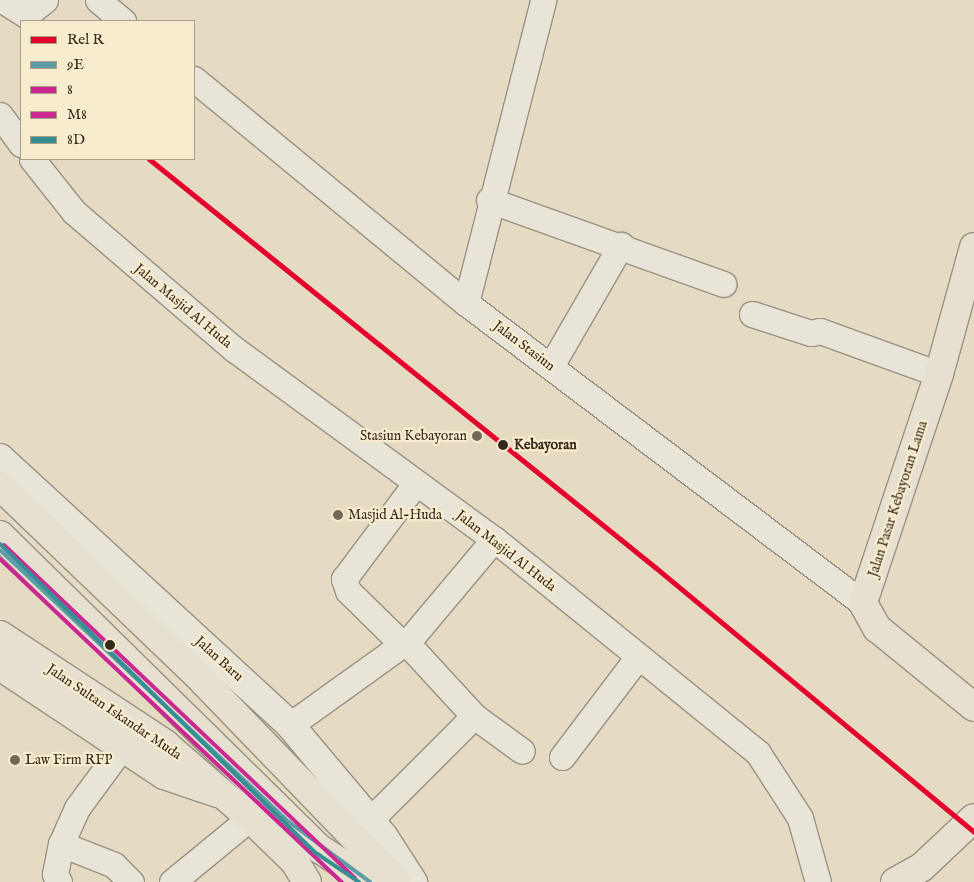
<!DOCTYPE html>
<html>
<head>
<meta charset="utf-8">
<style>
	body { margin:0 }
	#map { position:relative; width:974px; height:882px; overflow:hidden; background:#e5dbc3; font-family:"IM FELL English",serif }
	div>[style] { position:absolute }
	.roads { filter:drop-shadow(1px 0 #999183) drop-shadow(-1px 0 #999183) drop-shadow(0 1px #999183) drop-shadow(0 -1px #999183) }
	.minor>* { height:25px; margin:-12.5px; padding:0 12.5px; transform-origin:12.5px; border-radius:12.5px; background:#e9e4d8 }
	.secondary>* { height:28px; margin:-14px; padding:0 14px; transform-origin:14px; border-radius:14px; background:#e9e4d8 }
	.primary>* { height:28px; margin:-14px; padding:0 14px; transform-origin:14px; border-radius:14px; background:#e6e0d1 }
	.trunk>* { height:28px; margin:-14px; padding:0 14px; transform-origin:14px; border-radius:14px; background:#e6e0d1 }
	.bus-1>* { height:4px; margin:-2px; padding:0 2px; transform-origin:2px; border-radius:2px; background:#5e9ca7 }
	.bus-2>* { height:4px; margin:-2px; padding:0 2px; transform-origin:2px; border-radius:2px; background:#cc2790 }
	.bus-3>* { height:4px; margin:-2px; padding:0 2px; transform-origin:2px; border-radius:2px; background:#cb2990 }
	.bus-4>* { height:4px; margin:-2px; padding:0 2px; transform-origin:2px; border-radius:2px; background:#378f93 }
	.rail-1>* { height:5px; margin:-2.5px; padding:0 2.5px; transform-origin:2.5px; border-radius:2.5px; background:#e4002b }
	.dots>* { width:14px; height:14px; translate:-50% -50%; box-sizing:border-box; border:2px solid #f8ecce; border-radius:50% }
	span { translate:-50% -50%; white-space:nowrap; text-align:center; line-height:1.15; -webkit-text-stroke:4.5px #f8ecce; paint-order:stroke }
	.street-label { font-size:14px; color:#35281d }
	.poi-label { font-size:14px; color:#35281d }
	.right { translate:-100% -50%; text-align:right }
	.left { translate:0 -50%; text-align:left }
	.stop-label { font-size:14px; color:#35281d; font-weight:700 }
	.legend { position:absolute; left:20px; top:20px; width:175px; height:140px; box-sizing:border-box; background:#f8ecce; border:1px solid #aa9e87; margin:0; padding:6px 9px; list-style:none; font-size:15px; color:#35281d }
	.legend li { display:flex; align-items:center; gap:10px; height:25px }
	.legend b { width:25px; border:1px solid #aa9e87 }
</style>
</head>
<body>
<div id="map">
	<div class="roads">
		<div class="minor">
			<div style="left:2px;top:0;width:28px;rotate:32deg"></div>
			<div style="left:26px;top:15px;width:24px;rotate:-38deg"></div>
			<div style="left:98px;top:0;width:33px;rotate:40deg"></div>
			<div style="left:194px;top:79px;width:352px;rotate:39.5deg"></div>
			<div style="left:466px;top:303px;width:498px;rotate:37.1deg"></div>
			<div style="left:0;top:115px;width:36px;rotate:54deg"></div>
			<div style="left:32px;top:159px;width:68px;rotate:51.6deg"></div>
			<div style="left:74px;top:212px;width:211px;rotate:40.6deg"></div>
			<div style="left:234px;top:349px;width:322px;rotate:36.2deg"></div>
			<div style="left:494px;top:539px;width:340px;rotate:39deg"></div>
			<div style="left:758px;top:753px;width:77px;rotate:57.1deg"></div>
			<div style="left:800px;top:818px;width:66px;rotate:74.3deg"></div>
			<div style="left:489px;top:200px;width:249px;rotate:19.7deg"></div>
			<div style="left:466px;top:303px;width:313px;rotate:-75.7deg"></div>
			<div style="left:752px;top:314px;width:62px;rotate:17.9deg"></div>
			<div style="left:811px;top:333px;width:9px;rotate:-13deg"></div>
			<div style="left:820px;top:331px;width:127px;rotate:19.9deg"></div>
			<div style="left:551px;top:366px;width:140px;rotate:-60deg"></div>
			<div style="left:401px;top:643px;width:74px;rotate:-135.5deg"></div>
			<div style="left:348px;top:591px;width:13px;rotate:-108deg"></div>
			<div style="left:344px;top:579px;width:119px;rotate:-53.2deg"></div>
			<div style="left:474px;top:716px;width:59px;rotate:36.1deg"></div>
			<div style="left:290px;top:725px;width:149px;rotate:-35.7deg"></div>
			<div style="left:411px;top:638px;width:129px;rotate:-50deg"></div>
			<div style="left:562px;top:757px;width:126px;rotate:-52.8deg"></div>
			<div style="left:370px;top:820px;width:147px;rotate:-45deg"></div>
			<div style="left:474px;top:716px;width:102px;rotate:-132.6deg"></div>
			<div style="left:61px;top:844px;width:57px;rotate:21.6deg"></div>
			<div style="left:114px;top:865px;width:24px;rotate:45deg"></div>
			<div style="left:59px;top:882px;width:9px;rotate:-117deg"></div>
			<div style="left:55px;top:874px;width:31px;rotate:-79deg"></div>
			<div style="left:61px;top:844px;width:39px;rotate:-66deg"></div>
			<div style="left:77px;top:808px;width:76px;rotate:-53.6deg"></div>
			<div style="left:172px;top:882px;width:101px;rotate:-39.4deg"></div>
		</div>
		<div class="secondary">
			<div style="left:0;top:458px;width:394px;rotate:42.6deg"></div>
			<div style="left:290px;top:725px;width:146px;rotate:50deg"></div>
			<div style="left:384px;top:837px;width:54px;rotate:57.2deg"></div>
		</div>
		<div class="primary">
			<div style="left:974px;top:247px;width:132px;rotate:105.4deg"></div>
			<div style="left:939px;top:374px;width:241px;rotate:108.4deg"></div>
			<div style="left:863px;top:603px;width:29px;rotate:61deg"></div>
			<div style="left:877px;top:628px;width:125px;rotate:39.2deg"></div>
			<div style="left:895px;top:882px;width:31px;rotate:-29deg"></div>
			<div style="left:922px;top:867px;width:71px;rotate:-43.3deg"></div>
		</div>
		<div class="trunk">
			<div style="left:0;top:486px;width:281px;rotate:43.8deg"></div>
			<div style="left:203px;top:681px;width:279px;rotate:46deg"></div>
			<div style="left:0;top:535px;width:448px;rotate:44.5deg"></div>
			<div style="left:320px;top:849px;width:60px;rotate:33.4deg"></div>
			<div style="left:0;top:635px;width:198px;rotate:33.4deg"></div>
			<div style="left:165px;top:744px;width:113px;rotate:41deg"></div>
			<div style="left:250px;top:818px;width:63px;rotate:44.4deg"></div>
			<div style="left:295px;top:862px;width:23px;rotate:59deg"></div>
			<div style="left:0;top:666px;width:197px;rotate:33.6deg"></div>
			<div style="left:164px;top:775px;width:56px;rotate:18.8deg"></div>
		</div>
	</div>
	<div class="bus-1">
		<div style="left:0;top:550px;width:392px;rotate:43.3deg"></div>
		<div style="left:285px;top:819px;width:106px;rotate:36.5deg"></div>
	</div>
	<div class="bus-2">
		<div style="left:0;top:559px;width:470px;rotate:43.4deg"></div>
	</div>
	<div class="bus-3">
		<div style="left:4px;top:545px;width:484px;rotate:43.5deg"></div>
	</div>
	<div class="bus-4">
		<div style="left:0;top:544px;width:442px;rotate:44.4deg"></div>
		<div style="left:316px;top:853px;width:52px;rotate:34deg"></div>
	</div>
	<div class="rail-1">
		<div style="left:149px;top:159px;width:651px;rotate:38.89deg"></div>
		<div style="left:656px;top:568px;width:413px;rotate:39.7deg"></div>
	</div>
	<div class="dots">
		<div style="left:477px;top:436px;background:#736757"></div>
		<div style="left:503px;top:445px;background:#35281d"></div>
		<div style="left:338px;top:515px;background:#736757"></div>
		<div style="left:110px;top:645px;background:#35281d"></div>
		<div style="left:15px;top:760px;background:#736757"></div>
	</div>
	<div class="street-label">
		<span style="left:183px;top:306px;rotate:40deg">Jalan Masjid Al Huda</span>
		<span style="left:524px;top:346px;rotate:37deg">Jalan Stasiun</span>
		<span style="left:898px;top:499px;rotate:-72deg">Jalan Pasar Kebayoran Lama</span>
		<span style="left:506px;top:551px;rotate:38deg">Jalan Masjid Al Huda</span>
		<span style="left:219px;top:659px;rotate:42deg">Jalan Baru</span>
		<span style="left:114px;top:712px;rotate:34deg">Jalan Sultan Iskandar Muda</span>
	</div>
	<div class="poi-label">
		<span class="right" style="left:467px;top:436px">Stasiun Kebayoran</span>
		<span class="left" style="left:348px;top:515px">Masjid Al-Huda</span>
		<span class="left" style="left:25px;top:760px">Law Firm RFP</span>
	</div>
	<div class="stop-label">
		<span class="left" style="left:514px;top:445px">Kebayoran</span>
	</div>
	<ul class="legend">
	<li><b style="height:6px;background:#e4002b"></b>Rel R</li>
	<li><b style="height:6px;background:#5e9ca7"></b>9E</li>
	<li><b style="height:6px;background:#cc2790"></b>8</li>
	<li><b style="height:6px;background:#cb2990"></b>M8</li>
	<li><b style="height:6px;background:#378f93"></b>8D</li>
	</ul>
</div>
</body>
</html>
